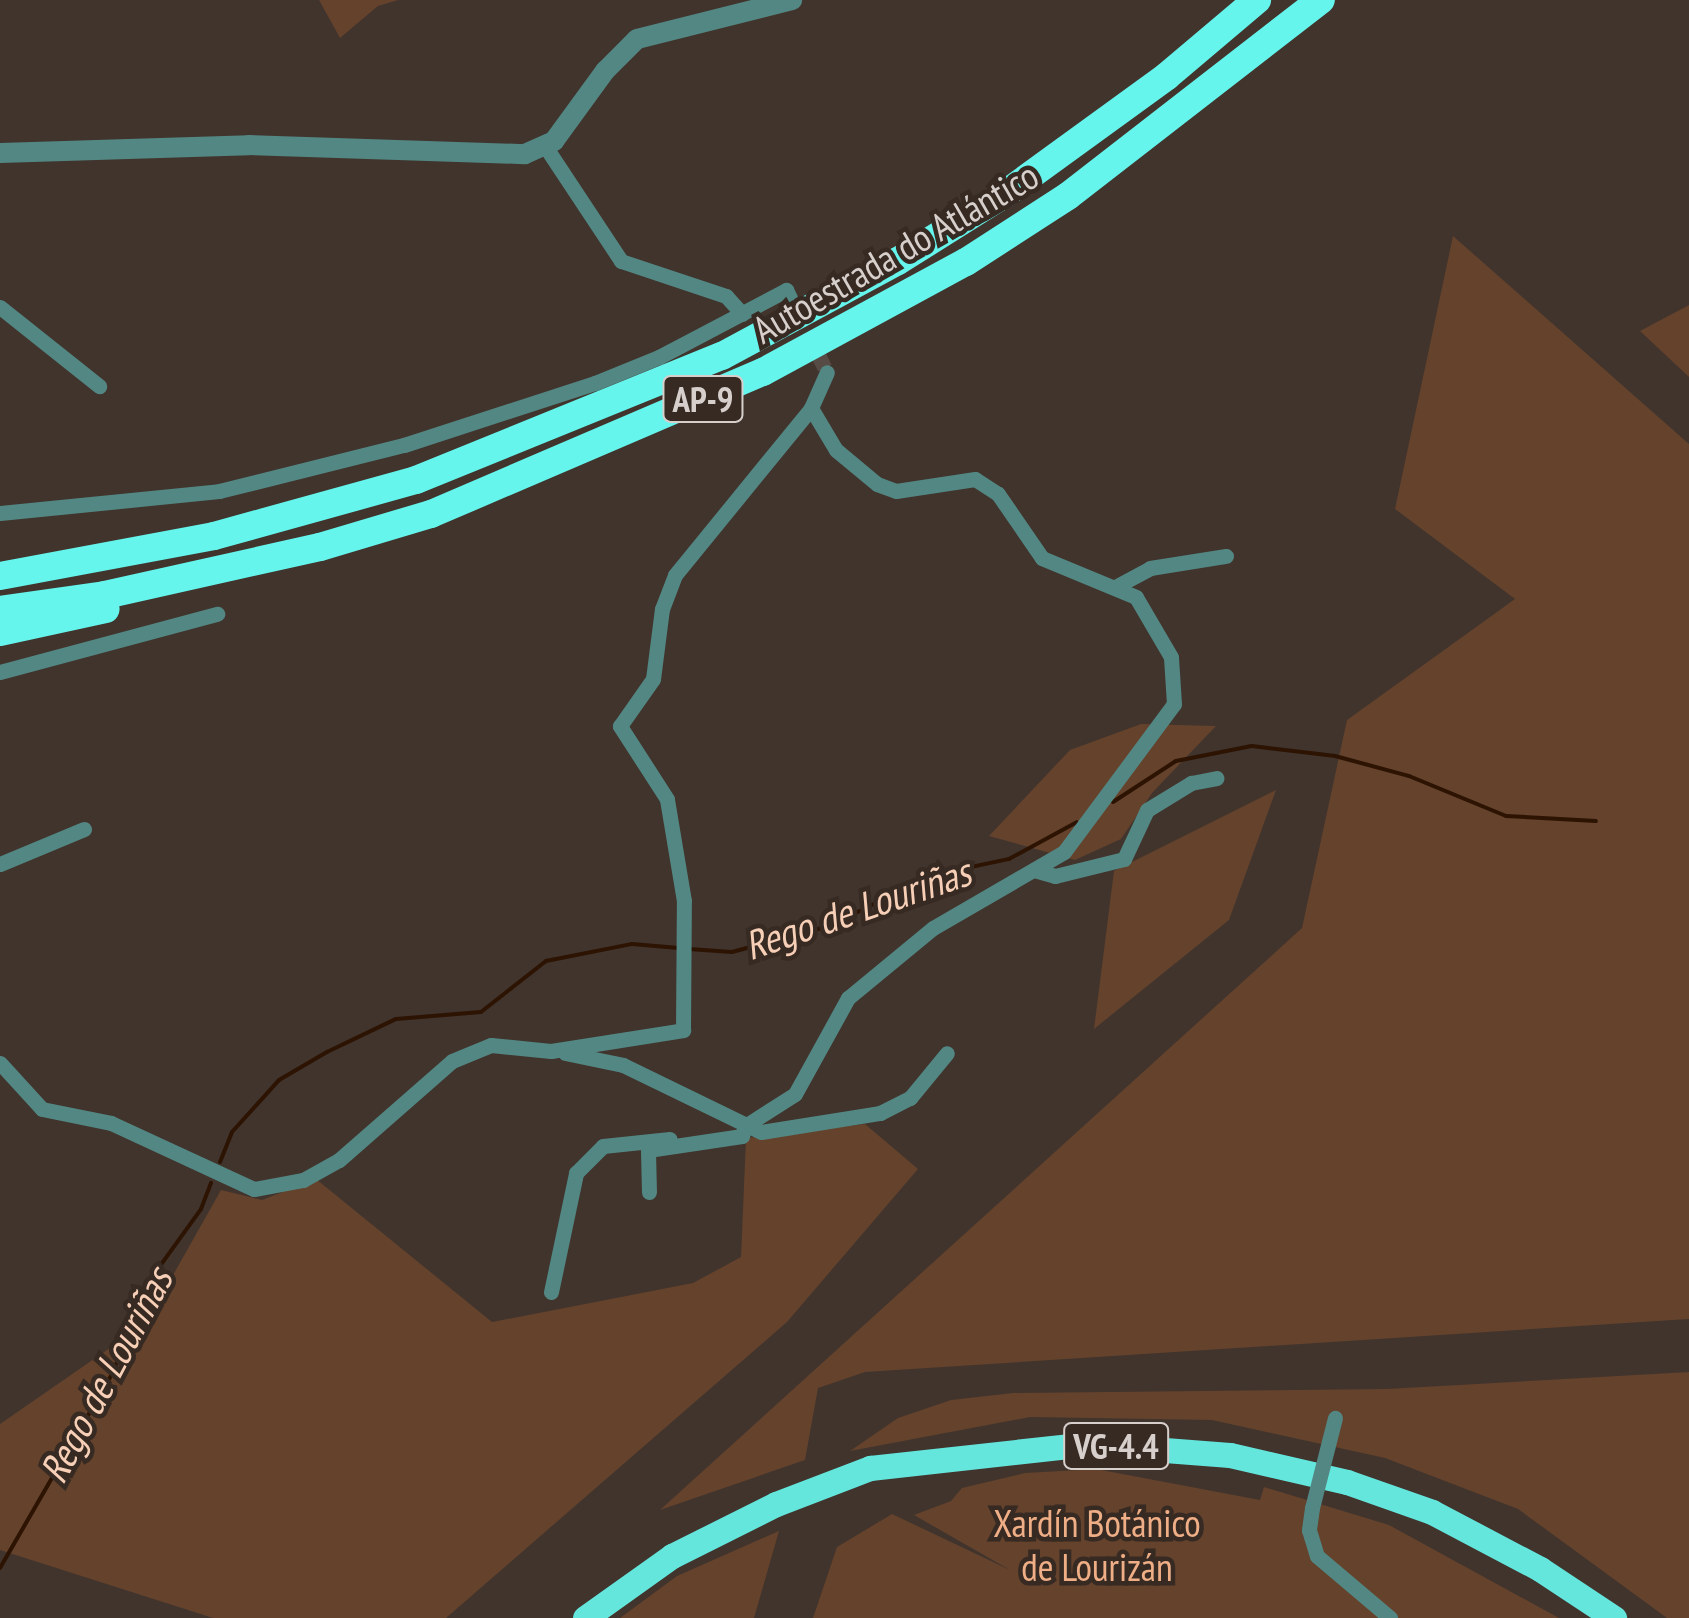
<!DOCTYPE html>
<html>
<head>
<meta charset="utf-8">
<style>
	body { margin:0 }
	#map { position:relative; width:1689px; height:1618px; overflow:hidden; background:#40342d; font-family:"PT Sans Narrow",sans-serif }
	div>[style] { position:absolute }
	.green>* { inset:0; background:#64422c }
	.stream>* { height:4px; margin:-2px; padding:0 2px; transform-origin:2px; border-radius:2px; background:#2d1302 }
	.minor-tunnel>* { height:15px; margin-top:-7.5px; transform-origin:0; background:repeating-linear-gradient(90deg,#574b45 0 15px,transparent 0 23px) }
	.minor>* { height:15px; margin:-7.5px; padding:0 7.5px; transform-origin:7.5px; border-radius:7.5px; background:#538783 }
	.tertiary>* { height:20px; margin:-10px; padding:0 10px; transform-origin:10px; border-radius:10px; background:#538783 }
	.trunk>* { height:25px; margin:-12.5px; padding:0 12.5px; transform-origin:12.5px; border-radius:12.5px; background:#64e6dd }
	.motorway>* { height:28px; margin:-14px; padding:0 14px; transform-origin:14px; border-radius:14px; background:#65f5ec }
	.minor-bridge>* { height:15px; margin:-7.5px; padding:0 7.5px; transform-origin:7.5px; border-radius:7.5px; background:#538783 }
	span { translate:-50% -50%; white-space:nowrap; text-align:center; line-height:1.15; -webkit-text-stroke:9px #362a23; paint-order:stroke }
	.shield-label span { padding:2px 8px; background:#362a23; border:2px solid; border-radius:8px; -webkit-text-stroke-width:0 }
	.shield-label { font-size:35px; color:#d7cfcb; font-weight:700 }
	.street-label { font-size:38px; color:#d7cfcb }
	.park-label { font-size:38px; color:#efae85 }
	.water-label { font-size:40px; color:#f7cfb6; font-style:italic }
</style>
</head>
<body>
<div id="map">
	<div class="green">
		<div style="clip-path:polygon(319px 0,398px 0,378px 6px,340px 38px)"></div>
		<div style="clip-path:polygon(1453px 236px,1689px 444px,1689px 1319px,865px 1372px,818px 1388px,805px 1460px,660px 1510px,1302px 928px,1347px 720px,1515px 599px,1395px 509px)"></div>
		<div style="clip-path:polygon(1689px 305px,1689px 377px,1640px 331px)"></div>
		<div style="clip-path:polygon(1141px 724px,1216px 726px,1152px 793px,1121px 839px,1075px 860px,989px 836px,1070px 750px)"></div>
		<div style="clip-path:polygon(1276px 790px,1229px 920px,1094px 1029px,1114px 871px)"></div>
		<div style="clip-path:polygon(865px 1124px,918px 1169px,787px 1322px,446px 1618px,213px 1618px,0 1550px,0 1424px,146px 1323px,221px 1190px,262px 1200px,316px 1179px,492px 1322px,693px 1283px,741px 1257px,746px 1138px)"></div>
		<div style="clip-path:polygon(1689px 1372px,1689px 1618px,1667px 1618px,1518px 1509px,1385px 1458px,1212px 1420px,1030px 1417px,850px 1451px,898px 1418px,951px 1400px,1013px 1393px,1387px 1389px)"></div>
		<div style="clip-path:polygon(1096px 1469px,1260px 1500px,1264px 1487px,1389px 1525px,1559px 1618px,813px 1618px,837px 1547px,892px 1514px,1010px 1570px,914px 1515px,951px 1501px,962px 1488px,1025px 1473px)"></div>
		<div style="clip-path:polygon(779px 1531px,754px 1618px,620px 1618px,677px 1576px)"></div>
	</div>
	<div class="stream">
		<div style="left:1113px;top:802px;width:75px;rotate:-33.1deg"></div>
		<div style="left:1176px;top:761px;width:77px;rotate:-11.2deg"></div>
		<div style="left:1252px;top:746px;width:84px;rotate:6.9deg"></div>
		<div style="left:1335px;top:756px;width:77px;rotate:15.1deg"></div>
		<div style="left:1409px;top:776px;width:105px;rotate:22.4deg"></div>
		<div style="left:1506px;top:816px;width:90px;rotate:3.2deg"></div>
		<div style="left:689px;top:949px;width:43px;rotate:4deg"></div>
		<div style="left:732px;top:952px;width:100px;rotate:-15deg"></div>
		<div style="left:829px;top:926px;width:116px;rotate:-26.1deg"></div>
		<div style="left:933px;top:875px;width:78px;rotate:-11.9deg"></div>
		<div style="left:1009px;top:859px;width:77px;rotate:-28.6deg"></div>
		<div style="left:220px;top:1162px;width:32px;rotate:-68deg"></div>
		<div style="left:232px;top:1132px;width:70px;rotate:-47.9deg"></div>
		<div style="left:279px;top:1080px;width:56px;rotate:-30.3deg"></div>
		<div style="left:327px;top:1052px;width:76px;rotate:-25.6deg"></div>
		<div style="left:396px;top:1019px;width:85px;rotate:-4.7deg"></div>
		<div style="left:481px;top:1012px;width:83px;rotate:-38.1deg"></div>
		<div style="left:546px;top:961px;width:88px;rotate:-11.2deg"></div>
		<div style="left:632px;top:944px;width:47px;rotate:4.9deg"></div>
		<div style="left:0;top:1568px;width:226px;rotate:-60deg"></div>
		<div style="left:113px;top:1372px;width:94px;rotate:-68.9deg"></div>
		<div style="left:147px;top:1284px;width:92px;rotate:-54.2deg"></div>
		<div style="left:201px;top:1209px;width:28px;rotate:-69deg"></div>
	</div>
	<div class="minor-tunnel">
		<div style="left:798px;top:313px;width:66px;rotate:63.8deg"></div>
	</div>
	<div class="minor">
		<div style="left:545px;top:146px;width:138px;rotate:56.5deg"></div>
		<div style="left:621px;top:261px;width:111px;rotate:18.4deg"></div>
		<div style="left:726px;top:296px;width:24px;rotate:48deg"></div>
		<div style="left:0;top:307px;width:127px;rotate:38.6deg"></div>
		<div style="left:0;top:513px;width:220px;rotate:-5.7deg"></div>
		<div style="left:219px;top:491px;width:191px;rotate:-14deg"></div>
		<div style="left:404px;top:445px;width:201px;rotate:-18deg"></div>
		<div style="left:595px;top:383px;width:69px;rotate:-22.1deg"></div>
		<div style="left:659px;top:357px;width:144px;rotate:-27.8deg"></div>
		<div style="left:786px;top:290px;width:9px;rotate:63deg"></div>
		<div style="left:1115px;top:587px;width:40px;rotate:-28deg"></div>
		<div style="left:1150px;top:568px;width:77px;rotate:-9deg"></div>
		<div style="left:0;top:672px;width:225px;rotate:-15deg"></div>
		<div style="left:0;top:864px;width:91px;rotate:-22.6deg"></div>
		<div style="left:1034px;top:870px;width:22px;rotate:16deg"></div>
		<div style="left:1055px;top:876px;width:71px;rotate:-13.8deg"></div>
		<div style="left:1124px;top:859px;width:54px;rotate:-64.9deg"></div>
		<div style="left:1147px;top:810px;width:52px;rotate:-31.5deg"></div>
		<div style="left:1191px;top:783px;width:26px;rotate:-11deg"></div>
		<div style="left:565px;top:1053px;width:59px;rotate:11.7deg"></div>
		<div style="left:623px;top:1065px;width:153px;rotate:25.9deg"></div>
		<div style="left:761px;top:1132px;width:121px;rotate:-9.1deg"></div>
		<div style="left:880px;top:1113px;width:34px;rotate:-27deg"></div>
		<div style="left:910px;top:1098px;width:58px;rotate:-50.6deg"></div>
		<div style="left:0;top:1063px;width:62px;rotate:47.6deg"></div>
		<div style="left:42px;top:1109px;width:70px;rotate:11.5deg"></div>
		<div style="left:111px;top:1123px;width:157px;rotate:24.8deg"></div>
		<div style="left:254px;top:1189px;width:50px;rotate:-10.4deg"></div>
		<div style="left:303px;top:1180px;width:41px;rotate:-29.1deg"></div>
		<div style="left:339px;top:1160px;width:150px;rotate:-41.2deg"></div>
		<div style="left:452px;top:1061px;width:42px;rotate:-22.3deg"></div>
		<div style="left:491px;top:1045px;width:60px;rotate:5.7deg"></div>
		<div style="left:551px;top:1051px;width:134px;rotate:-9deg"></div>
		<div style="left:683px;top:1030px;width:129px;rotate:-89.6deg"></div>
		<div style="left:684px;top:901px;width:103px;rotate:-99.5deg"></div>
		<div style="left:667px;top:799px;width:87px;rotate:-122.8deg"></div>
		<div style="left:620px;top:726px;width:57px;rotate:-54.9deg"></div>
		<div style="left:653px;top:679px;width:71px;rotate:-82.7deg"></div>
		<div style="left:662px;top:609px;width:36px;rotate:-69deg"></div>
		<div style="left:675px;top:575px;width:215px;rotate:-50.8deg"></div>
		<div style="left:649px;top:1192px;width:42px;rotate:-91.4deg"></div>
		<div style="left:648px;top:1150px;width:95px;rotate:-8.5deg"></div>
		<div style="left:742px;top:1136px;width:10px;rotate:-73deg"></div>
		<div style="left:745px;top:1126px;width:59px;rotate:-32.6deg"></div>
		<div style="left:795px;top:1094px;width:110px;rotate:-61.1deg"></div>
		<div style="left:848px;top:998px;width:110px;rotate:-39.5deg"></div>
		<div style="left:933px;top:928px;width:151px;rotate:-30.1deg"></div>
		<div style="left:1064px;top:852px;width:184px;rotate:-53.4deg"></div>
		<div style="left:1174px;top:704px;width:47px;rotate:-93.7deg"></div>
		<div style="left:1171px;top:657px;width:69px;rotate:-120.3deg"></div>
		<div style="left:1136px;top:597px;width:102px;rotate:-157.5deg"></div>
		<div style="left:1042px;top:558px;width:78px;rotate:-124.5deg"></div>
		<div style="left:998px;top:494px;width:27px;rotate:-147deg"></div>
		<div style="left:975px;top:479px;width:80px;rotate:171.4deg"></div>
		<div style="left:896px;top:491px;width:20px;rotate:-160deg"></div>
		<div style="left:877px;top:484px;width:53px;rotate:-140.3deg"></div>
		<div style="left:836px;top:450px;width:49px;rotate:-120.8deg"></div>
		<div style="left:811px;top:408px;width:39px;rotate:-66deg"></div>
		<div style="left:551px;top:1292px;width:122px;rotate:-78.1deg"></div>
		<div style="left:576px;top:1173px;width:38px;rotate:-45deg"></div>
		<div style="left:603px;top:1146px;width:67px;rotate:-6deg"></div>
		<div style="left:1312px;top:1508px;width:22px;rotate:98deg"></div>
		<div style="left:1309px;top:1530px;width:27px;rotate:73deg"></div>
		<div style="left:1317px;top:1556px;width:96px;rotate:40.3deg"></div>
	</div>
	<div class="tertiary">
		<div style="left:0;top:153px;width:249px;rotate:-1.8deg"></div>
		<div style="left:249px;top:145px;width:276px;rotate:1.9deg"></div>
		<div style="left:525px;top:154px;width:32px;rotate:-24deg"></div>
		<div style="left:554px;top:141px;width:87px;rotate:-53.9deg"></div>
		<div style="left:605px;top:71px;width:45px;rotate:-45deg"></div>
		<div style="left:637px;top:39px;width:160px;rotate:-14.1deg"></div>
	</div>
	<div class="trunk">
		<div style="left:585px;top:1618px;width:107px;rotate:-35.5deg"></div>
		<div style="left:672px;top:1556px;width:116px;rotate:-26.6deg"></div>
		<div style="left:776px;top:1504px;width:101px;rotate:-21deg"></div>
		<div style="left:870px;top:1468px;width:218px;rotate:-6.3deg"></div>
		<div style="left:1087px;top:1444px;width:143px;rotate:4.4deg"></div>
		<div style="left:1230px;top:1455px;width:120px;rotate:13deg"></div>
		<div style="left:1347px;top:1482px;width:90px;rotate:19.4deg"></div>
		<div style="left:1432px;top:1512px;width:122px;rotate:27.8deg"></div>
		<div style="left:1540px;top:1569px;width:89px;rotate:33.5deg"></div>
	</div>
	<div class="motorway">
		<div style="left:0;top:576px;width:218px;rotate:-10.6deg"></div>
		<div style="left:214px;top:536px;width:210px;rotate:-15.5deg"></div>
		<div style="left:416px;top:480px;width:330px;rotate:-22.1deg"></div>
		<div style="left:722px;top:356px;width:200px;rotate:-28.4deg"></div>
		<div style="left:898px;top:261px;width:131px;rotate:-32.2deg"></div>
		<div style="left:1009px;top:191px;width:195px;rotate:-36deg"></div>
		<div style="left:1167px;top:76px;width:118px;rotate:-40.2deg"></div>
		<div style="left:0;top:610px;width:106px;rotate:-8.1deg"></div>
		<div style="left:105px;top:595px;width:220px;rotate:-12.6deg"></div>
		<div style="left:320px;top:547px;width:116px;rotate:-16.6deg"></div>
		<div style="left:431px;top:514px;width:361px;rotate:-23.2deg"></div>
		<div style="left:763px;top:372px;width:231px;rotate:-28.5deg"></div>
		<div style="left:966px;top:262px;width:121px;rotate:-32.9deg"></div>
		<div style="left:1068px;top:196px;width:320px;rotate:-37.8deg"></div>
		<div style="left:0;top:632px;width:108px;rotate:-12.2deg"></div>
	</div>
	<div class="minor-bridge">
		<div style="left:1312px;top:1508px;width:93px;rotate:-75.7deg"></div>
	</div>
	<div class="shield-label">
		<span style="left:703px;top:399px">AP-9</span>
		<span style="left:1116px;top:1446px">VG-4.4</span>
	</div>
	<div class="street-label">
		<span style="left:895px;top:252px;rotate:-30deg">Autoestrada do Atlántico</span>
	</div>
	<div class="park-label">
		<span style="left:1097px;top:1545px">Xardín Botánico<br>de Lourizán</span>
	</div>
	<div class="water-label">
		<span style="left:857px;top:908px;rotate:-19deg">Rego de Louriñas</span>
		<span style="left:105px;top:1375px;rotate:-62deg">Rego de Louriñas</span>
	</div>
</div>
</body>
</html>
